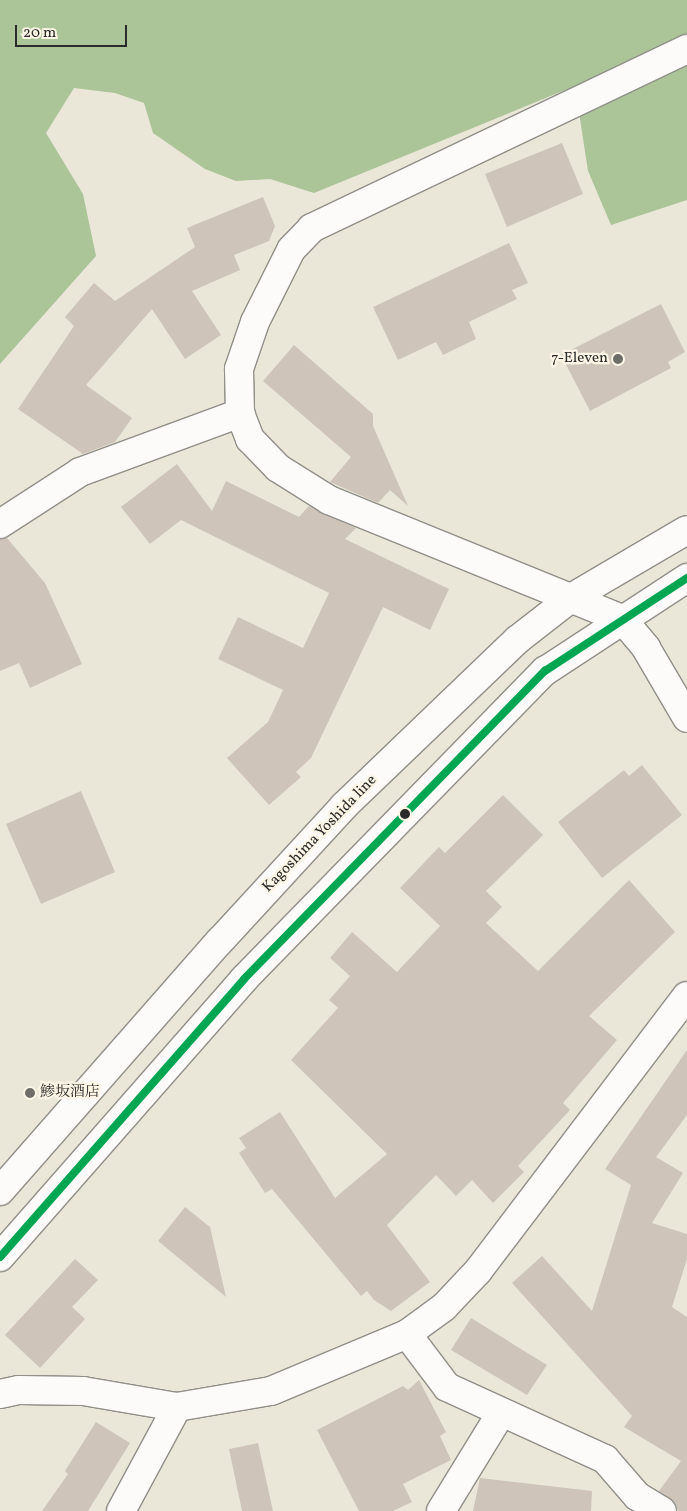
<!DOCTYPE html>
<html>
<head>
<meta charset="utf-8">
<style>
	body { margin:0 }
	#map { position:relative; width:687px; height:1511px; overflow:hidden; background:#eae7d9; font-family:Vollkorn,"Noto Serif JP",serif }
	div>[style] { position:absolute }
	.forest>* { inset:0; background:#abc498 }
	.building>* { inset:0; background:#cec4ba }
	.roads { filter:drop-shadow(1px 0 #908f88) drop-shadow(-1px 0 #908f88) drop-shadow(0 1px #908f88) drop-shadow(0 -1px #908f88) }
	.minor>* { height:28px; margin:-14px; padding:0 14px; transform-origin:14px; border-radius:14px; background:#fcfbf9 }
	.major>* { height:28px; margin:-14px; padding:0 14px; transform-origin:14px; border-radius:14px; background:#fcfbf9 }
	.bus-1>* { height:8px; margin:-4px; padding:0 4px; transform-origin:4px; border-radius:4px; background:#00a651 }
	.dots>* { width:14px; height:14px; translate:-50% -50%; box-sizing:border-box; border:2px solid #fcf5e5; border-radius:50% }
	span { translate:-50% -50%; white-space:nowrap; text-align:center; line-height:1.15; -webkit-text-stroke:4.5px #fcf5e5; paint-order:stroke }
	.poi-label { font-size:15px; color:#2b2b2b }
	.right { translate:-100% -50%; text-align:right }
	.left { translate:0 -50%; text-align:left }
	.street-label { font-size:15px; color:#2b2b2b }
	.scale { position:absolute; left:15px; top:25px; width:112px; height:22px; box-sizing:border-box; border:2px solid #2b2b2b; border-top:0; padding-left:6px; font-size:15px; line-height:18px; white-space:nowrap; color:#2b2b2b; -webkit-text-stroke:4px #fcf5e5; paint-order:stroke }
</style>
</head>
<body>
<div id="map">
	<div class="forest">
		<div style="clip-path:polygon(0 0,687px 0,687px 200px,611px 225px,588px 171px,575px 86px,314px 193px,270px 179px,236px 181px,205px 169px,153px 133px,144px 103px,115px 93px,74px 88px,46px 133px,83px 194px,96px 256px,0 364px)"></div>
	</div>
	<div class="building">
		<div style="clip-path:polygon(562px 143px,583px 194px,507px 227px,485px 174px)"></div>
		<div style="clip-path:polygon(263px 197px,275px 226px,269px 241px,234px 255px,240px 270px,192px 291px,221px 335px,185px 359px,152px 309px,86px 385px,132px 418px,115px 442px,83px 454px,18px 409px,74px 326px,65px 317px,94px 283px,115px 301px,195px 247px,187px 228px)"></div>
		<div style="clip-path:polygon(509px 243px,528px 283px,512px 290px,517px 299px,469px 322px,476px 339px,443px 355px,436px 342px,398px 360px,373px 307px)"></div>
		<div style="clip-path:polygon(661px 304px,685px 352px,668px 362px,671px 368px,590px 411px,561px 355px)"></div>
		<div style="clip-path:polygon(294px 345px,373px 414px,373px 426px,408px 506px,390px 490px,378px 503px,330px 482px,351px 457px,263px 381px)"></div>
		<div style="clip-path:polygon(177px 464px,212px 511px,226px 481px,299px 517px,309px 506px,356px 528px,345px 539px,449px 589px,430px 630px,383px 607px,311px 758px,296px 772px,301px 777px,269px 805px,227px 758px,268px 722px,283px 690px,218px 659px,238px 617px,303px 648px,329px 593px,181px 520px,150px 544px,121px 507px)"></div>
		<div style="clip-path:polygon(7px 538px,45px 583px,82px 664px,30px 688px,19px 663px,0 671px,0 539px)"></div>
		<div style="clip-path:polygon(642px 765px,682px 815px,602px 878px,558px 822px,624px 770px,629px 776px)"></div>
		<div style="clip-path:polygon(81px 791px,115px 872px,41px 904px,6px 824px)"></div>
		<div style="clip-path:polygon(503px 795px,543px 835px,486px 891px,502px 907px,486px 923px,538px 971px,629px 880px,675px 932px,589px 1016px,617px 1040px,563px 1103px,570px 1110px,518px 1166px,524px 1172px,493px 1203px,472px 1180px,456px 1196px,436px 1175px,387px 1225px,430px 1282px,391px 1311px,374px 1300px,367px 1291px,361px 1296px,272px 1189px,265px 1193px,239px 1153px,246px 1148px,239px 1138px,280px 1112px,335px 1198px,387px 1154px,291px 1060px,338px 1008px,329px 1000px,350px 976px,330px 958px,352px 932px,397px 972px,440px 926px,400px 888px,439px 847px,445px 853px)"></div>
		<div style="clip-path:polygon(687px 1050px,687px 1115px,656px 1157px,683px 1173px,652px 1223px,687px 1234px,687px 1259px,672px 1307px,687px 1317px,687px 1511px,678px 1511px,675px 1503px,659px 1491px,681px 1461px,624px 1427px,632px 1416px,512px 1283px,542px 1256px,592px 1311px,631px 1185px,605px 1169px)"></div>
		<div style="clip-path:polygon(185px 1207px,210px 1227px,226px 1297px,158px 1241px)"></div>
		<div style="clip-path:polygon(75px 1259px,98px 1280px,72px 1307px,85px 1319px,40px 1368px,5px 1335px)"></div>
		<div style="clip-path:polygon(471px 1318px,547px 1365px,527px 1395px,451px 1350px)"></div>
		<div style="clip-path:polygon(419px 1380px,446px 1432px,440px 1436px,451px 1460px,403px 1484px,412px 1502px,393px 1511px,359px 1511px,317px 1430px,403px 1386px,408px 1390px)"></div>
		<div style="clip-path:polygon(96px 1422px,130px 1443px,88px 1511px,42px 1511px,68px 1474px,65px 1471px)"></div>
		<div style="clip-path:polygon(258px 1443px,273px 1511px,242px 1511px,229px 1449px)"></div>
		<div style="clip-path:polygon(480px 1478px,592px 1491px,591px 1511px,473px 1511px)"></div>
	</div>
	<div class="roads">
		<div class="minor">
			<div style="left:687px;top:49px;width:416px;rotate:154.5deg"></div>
			<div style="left:312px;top:228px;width:30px;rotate:134deg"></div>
			<div style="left:291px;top:250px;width:80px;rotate:116.6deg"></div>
			<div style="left:255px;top:322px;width:50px;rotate:108.8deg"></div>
			<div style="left:239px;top:369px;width:44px;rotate:88.7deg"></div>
			<div style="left:240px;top:413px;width:28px;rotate:69deg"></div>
			<div style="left:250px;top:439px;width:40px;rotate:46deg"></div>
			<div style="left:278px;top:468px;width:60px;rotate:32.1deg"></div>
			<div style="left:329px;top:500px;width:316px;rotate:22.1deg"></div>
			<div style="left:622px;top:619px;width:38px;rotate:50deg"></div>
			<div style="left:646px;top:648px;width:81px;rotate:59.6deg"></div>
			<div style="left:0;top:524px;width:95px;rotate:-33deg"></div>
			<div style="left:80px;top:472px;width:171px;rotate:-20.2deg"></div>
			<div style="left:407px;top:1334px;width:66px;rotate:53deg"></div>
			<div style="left:447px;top:1387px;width:174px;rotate:24.5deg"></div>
			<div style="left:605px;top:1459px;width:49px;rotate:49.1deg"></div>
			<div style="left:637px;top:1496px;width:29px;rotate:31deg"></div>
			<div style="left:0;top:1394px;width:19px;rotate:-12deg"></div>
			<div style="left:19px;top:1390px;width:64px;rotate:0.9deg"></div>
			<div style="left:83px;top:1391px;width:95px;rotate:9.7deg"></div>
			<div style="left:177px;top:1407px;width:95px;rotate:-9.7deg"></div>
			<div style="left:271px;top:1391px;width:147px;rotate:-22.7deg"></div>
			<div style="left:407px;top:1334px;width:46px;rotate:-36.1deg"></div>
			<div style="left:444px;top:1307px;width:50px;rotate:-46.6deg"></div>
			<div style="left:478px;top:1271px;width:345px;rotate:-52.8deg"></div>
			<div style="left:121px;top:1511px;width:118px;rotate:-61.7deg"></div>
			<div style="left:441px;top:1511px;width:115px;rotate:-58.5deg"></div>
		</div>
		<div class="major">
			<div style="left:0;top:1191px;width:333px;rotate:-48.7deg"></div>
			<div style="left:220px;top:941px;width:183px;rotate:-47.4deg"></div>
			<div style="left:344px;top:806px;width:240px;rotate:-43.8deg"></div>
			<div style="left:517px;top:640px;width:68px;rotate:-37.9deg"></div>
			<div style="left:571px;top:598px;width:134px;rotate:-30.4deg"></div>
			<div style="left:0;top:1257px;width:370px;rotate:-48.7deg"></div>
			<div style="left:244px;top:979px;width:431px;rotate:-45.7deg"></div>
			<div style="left:545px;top:671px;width:170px;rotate:-33.2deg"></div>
		</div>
	</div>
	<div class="bus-1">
		<div style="left:0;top:1257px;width:370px;rotate:-48.7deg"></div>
		<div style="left:244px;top:979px;width:431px;rotate:-45.7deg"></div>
		<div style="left:545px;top:671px;width:170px;rotate:-33.2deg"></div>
	</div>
	<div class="dots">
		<div style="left:618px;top:359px;background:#6e6d68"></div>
		<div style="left:405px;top:814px;background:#2b2b2b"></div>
		<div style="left:30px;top:1093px;background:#6e6d68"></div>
	</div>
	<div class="poi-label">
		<span class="right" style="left:608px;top:359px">7-Eleven</span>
		<span class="left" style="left:40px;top:1093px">鯵坂酒店</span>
	</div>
	<div class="street-label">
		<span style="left:320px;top:834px;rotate:-46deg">Kagoshima Yoshida line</span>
	</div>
	<div class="scale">20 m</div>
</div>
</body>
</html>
